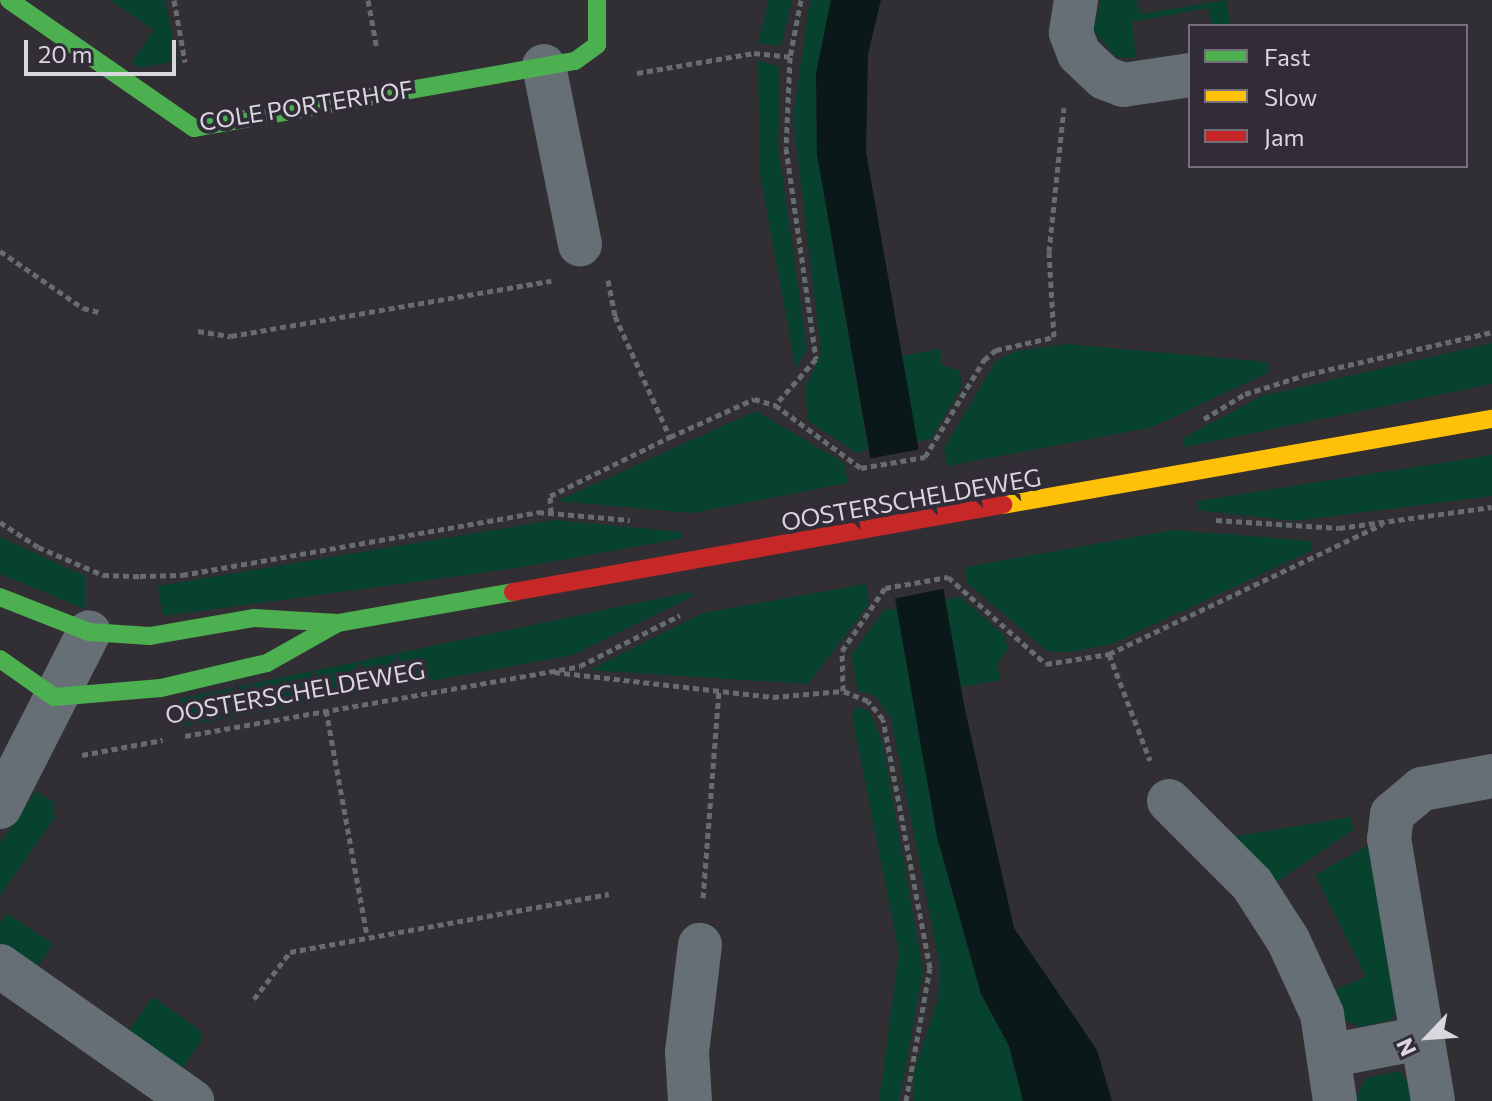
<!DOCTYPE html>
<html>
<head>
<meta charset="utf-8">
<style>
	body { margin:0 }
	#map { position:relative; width:1492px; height:1101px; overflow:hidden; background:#312f34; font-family:Commissioner,sans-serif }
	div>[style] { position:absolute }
	.green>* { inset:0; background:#07422f }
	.water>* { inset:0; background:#0b181a }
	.pier>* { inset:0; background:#312f34 }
	.path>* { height:5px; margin-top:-2.5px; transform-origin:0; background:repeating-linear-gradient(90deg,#676c71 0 6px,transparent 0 10px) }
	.street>* { height:44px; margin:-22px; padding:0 22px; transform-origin:22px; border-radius:22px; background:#666f75 }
	.fast>* { height:18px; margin:-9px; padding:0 9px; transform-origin:9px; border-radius:9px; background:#4caf50 }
	.slow>* { height:18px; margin:-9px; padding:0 9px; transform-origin:9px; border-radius:9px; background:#ffc107 }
	.jam>* { height:18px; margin:-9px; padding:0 9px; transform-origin:9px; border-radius:9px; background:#c62828 }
	span { translate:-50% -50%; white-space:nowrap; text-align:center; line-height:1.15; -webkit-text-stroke:8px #312c37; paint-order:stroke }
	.street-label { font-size:24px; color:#d9d6de }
	.legend { position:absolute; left:1188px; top:24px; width:280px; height:144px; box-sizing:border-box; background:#312c37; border:2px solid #74707a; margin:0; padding:10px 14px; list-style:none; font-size:24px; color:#d9d6de }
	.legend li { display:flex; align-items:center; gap:16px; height:40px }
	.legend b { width:40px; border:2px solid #74707a }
	.north { position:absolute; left:1388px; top:997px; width:80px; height:80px; -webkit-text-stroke:6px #312c37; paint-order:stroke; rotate:245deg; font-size:22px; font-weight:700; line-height:32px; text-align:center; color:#d9d6de }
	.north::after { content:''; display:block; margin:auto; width:28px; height:36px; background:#d9d6de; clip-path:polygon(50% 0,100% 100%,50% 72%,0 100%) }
	.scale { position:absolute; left:24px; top:40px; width:152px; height:36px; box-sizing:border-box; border:4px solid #d9d6de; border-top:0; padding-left:10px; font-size:24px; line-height:28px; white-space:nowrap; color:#d9d6de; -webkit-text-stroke:6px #312c37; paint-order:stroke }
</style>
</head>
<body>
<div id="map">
	<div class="green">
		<div style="clip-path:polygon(110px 0,165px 0,177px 61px,140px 68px,132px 62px,154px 30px)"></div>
		<div style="clip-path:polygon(769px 0,792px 0,781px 46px,758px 43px)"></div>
		<div style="clip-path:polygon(810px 0,831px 0,816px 73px,817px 155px,868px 449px,857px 453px,808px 421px,805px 389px,821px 353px,793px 117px)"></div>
		<div style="clip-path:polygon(1101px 0,1136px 0,1140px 14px,1226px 0,1231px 26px,1212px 26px,1208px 8px,1132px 22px,1136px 58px,1116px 57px,1093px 30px)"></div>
		<div style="clip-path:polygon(758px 60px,780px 67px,778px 146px,807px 348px,796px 370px,760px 174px)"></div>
		<div style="clip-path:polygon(1492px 343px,1492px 384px,1184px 447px,1183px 438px,1262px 396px)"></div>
		<div style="clip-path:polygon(1066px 344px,1268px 362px,1269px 372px,1153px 427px,947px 466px,944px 448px,996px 361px,1017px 351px)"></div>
		<div style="clip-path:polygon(940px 349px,942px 365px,960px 371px,962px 385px,932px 438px,917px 442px,901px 356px)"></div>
		<div style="clip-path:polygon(756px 411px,844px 463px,848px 483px,692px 513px,557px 501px)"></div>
		<div style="clip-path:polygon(1492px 455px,1492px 496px,1294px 521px,1197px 510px,1197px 501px)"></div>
		<div style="clip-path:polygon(554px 520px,682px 532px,683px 538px,517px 568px,163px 616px,157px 586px)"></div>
		<div style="clip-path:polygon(1174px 530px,1311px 541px,1313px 550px,1112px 644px,1071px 652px,1047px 651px,967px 583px,965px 567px)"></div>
		<div style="clip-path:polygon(0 537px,85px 576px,85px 609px,0 574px)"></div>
		<div style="clip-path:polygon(866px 584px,869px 604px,808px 684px,590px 670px,703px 613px)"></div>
		<div style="clip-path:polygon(690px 592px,693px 596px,573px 655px,183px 726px,179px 699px)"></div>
		<div style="clip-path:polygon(960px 597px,1004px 635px,1008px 649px,997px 664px,1001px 680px,961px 687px,945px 599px)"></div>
		<div style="clip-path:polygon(897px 609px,937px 837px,981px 994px,1009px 1046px,1023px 1101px,913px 1101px,914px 1072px,938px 999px,940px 967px,891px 718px,874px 695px,858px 691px,851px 655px,884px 610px)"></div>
		<div style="clip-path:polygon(856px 706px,869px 711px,882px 741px,923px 970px,899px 1101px,879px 1101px,899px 953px,852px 717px)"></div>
		<div style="clip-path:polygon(36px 791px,53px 802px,55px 817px,0 896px,0 843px)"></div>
		<div style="clip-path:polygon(1351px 817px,1353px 830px,1274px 884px,1225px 838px)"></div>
		<div style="clip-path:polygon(1372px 843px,1397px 1011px,1390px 1020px,1361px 1027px,1344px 1020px,1329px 992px,1366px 977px,1315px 875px)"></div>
		<div style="clip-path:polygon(7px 913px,53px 944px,37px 967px,0 948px,0 923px)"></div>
		<div style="clip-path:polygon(153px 997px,200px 1030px,202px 1040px,180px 1072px,128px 1032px)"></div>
		<div style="clip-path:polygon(1400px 1071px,1419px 1101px,1355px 1101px,1366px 1078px)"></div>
	</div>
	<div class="water">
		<div style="clip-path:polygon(831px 0,881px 0,868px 54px,866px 152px,964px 705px,1014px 928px,1097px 1050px,1112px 1101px,1023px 1101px,1009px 1046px,981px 994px,937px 837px,817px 155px,816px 73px)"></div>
	</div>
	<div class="pier">
		<div style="clip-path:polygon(922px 449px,947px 588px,893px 599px,867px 459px)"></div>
	</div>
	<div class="path">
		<div style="left:174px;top:0;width:63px;rotate:79.9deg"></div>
		<div style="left:368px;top:0;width:50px;rotate:79.6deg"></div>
		<div style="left:801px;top:0;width:58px;rotate:100.9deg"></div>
		<div style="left:790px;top:57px;width:91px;rotate:92.5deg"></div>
		<div style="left:786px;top:148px;width:213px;rotate:81.9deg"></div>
		<div style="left:816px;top:359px;width:62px;rotate:131.7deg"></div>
		<div style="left:775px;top:405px;width:107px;rotate:36.2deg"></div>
		<div style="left:861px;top:468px;width:65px;rotate:-9.8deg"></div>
		<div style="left:925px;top:457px;width:114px;rotate:-58.7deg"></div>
		<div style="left:984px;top:360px;width:16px;rotate:-40deg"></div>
		<div style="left:996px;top:350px;width:59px;rotate:-12.6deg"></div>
		<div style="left:1054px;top:337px;width:85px;rotate:-93.4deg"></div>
		<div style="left:1049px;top:252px;width:145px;rotate:-84.1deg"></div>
		<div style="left:637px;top:73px;width:119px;rotate:-9.7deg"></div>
		<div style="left:754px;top:53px;width:36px;rotate:6deg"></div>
		<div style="left:0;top:251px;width:101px;rotate:34.5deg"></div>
		<div style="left:83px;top:308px;width:16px;rotate:14deg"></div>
		<div style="left:608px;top:280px;width:37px;rotate:79deg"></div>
		<div style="left:615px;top:316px;width:133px;rotate:65.6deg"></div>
		<div style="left:670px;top:437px;width:92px;rotate:-24.3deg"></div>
		<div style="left:754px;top:399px;width:22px;rotate:16deg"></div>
		<div style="left:198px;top:331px;width:33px;rotate:9deg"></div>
		<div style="left:231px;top:336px;width:325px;rotate:-9.8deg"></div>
		<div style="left:1204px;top:419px;width:48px;rotate:-31.4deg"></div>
		<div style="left:1245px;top:394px;width:67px;rotate:-17.4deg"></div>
		<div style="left:1309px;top:374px;width:188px;rotate:-12.9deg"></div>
		<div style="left:551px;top:513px;width:17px;rotate:-93deg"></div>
		<div style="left:550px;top:496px;width:134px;rotate:-26.2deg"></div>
		<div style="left:1216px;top:520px;width:123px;rotate:3.7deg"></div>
		<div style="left:1339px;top:528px;width:154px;rotate:-7.8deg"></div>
		<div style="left:0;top:522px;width:45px;rotate:33.3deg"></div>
		<div style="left:38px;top:547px;width:71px;rotate:23.3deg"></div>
		<div style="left:103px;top:575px;width:37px;rotate:2deg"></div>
		<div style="left:140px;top:576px;width:42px;rotate:-1.4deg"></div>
		<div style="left:182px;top:575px;width:362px;rotate:-10deg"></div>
		<div style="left:538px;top:512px;width:92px;rotate:5deg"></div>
		<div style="left:1109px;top:654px;width:303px;rotate:-25.4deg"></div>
		<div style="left:554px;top:672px;width:220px;rotate:6.5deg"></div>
		<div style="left:773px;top:697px;width:70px;rotate:-4.9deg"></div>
		<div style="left:326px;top:710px;width:229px;rotate:79.7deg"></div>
		<div style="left:185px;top:736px;width:401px;rotate:-10deg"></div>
		<div style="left:580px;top:666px;width:112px;rotate:-27deg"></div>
		<div style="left:82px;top:755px;width:82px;rotate:-10.5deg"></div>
		<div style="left:703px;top:898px;width:208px;rotate:-85.6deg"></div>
		<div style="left:254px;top:999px;width:59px;rotate:-52.5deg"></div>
		<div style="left:290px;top:952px;width:324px;rotate:-10.3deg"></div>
		<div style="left:906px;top:1101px;width:135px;rotate:-79.8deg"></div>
		<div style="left:930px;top:968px;width:253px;rotate:-100.7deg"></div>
		<div style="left:883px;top:719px;width:23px;rotate:-130deg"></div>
		<div style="left:868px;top:701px;width:27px;rotate:-158deg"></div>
		<div style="left:843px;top:691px;width:40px;rotate:-91.4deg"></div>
		<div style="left:842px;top:651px;width:76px;rotate:-55.7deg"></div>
		<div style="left:885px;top:588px;width:64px;rotate:-9.9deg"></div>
		<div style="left:948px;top:577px;width:131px;rotate:41.6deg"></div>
		<div style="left:1046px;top:664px;width:64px;rotate:-9deg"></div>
		<div style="left:1109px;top:654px;width:114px;rotate:68.9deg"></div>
	</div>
	<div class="street">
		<div style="left:1076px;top:0;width:33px;rotate:99deg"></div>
		<div style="left:1071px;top:33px;width:22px;rotate:69deg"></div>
		<div style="left:1079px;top:54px;width:35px;rotate:43deg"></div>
		<div style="left:1105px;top:78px;width:19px;rotate:21deg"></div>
		<div style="left:1123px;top:85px;width:68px;rotate:-8.5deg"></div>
		<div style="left:544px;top:66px;width:182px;rotate:78.6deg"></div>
		<div style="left:1169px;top:801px;width:117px;rotate:45deg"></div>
		<div style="left:1252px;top:884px;width:67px;rotate:57.3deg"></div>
		<div style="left:1288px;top:940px;width:81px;rotate:65.3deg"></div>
		<div style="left:1322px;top:1014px;width:88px;rotate:81.5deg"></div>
		<div style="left:0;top:807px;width:196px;rotate:-63deg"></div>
		<div style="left:0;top:966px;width:235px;rotate:35.1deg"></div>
		<div style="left:1333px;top:1055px;width:90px;rotate:-10.9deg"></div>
		<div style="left:690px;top:1101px;width:49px;rotate:-93.5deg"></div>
		<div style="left:687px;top:1052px;width:108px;rotate:-83.1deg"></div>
		<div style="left:1433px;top:1101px;width:266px;rotate:-99.5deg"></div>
		<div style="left:1389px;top:839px;width:25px;rotate:-83deg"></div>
		<div style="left:1392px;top:814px;width:39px;rotate:-40deg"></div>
		<div style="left:1422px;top:789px;width:71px;rotate:-10.5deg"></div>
	</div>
	<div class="fast">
		<div style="left:9px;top:0;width:225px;rotate:34.7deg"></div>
		<div style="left:194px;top:128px;width:387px;rotate:-10deg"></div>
		<div style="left:575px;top:61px;width:27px;rotate:-36deg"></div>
		<div style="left:597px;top:45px;width:45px;rotate:-90deg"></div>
		<div style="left:0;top:597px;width:96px;rotate:21.5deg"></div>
		<div style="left:89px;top:632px;width:61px;rotate:3.8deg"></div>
		<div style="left:150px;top:636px;width:106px;rotate:-9.8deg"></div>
		<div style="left:254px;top:618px;width:84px;rotate:3.4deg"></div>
		<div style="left:338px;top:623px;width:178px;rotate:-10deg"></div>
		<div style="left:0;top:659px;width:66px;rotate:35.1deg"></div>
		<div style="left:54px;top:697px;width:107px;rotate:-4.8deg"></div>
		<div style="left:161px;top:688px;width:109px;rotate:-13.3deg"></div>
		<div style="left:267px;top:663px;width:81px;rotate:-29.4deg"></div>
	</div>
	<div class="slow">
		<div style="left:1003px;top:505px;width:497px;rotate:-10deg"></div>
	</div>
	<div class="jam">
		<div style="left:513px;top:592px;width:498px;rotate:-10.1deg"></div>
	</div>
	<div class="street-label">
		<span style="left:306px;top:105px;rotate:-9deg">COLE PORTERHOF</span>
		<span style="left:911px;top:499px;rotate:-10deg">OOSTERSCHELDEWEG</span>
		<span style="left:295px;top:692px;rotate:-10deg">OOSTERSCHELDEWEG</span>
	</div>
	<ul class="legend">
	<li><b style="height:10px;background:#4caf50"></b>Fast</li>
	<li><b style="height:10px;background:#ffc107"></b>Slow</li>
	<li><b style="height:10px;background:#c62828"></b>Jam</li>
	</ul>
	<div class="north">N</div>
	<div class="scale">20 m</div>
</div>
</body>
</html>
